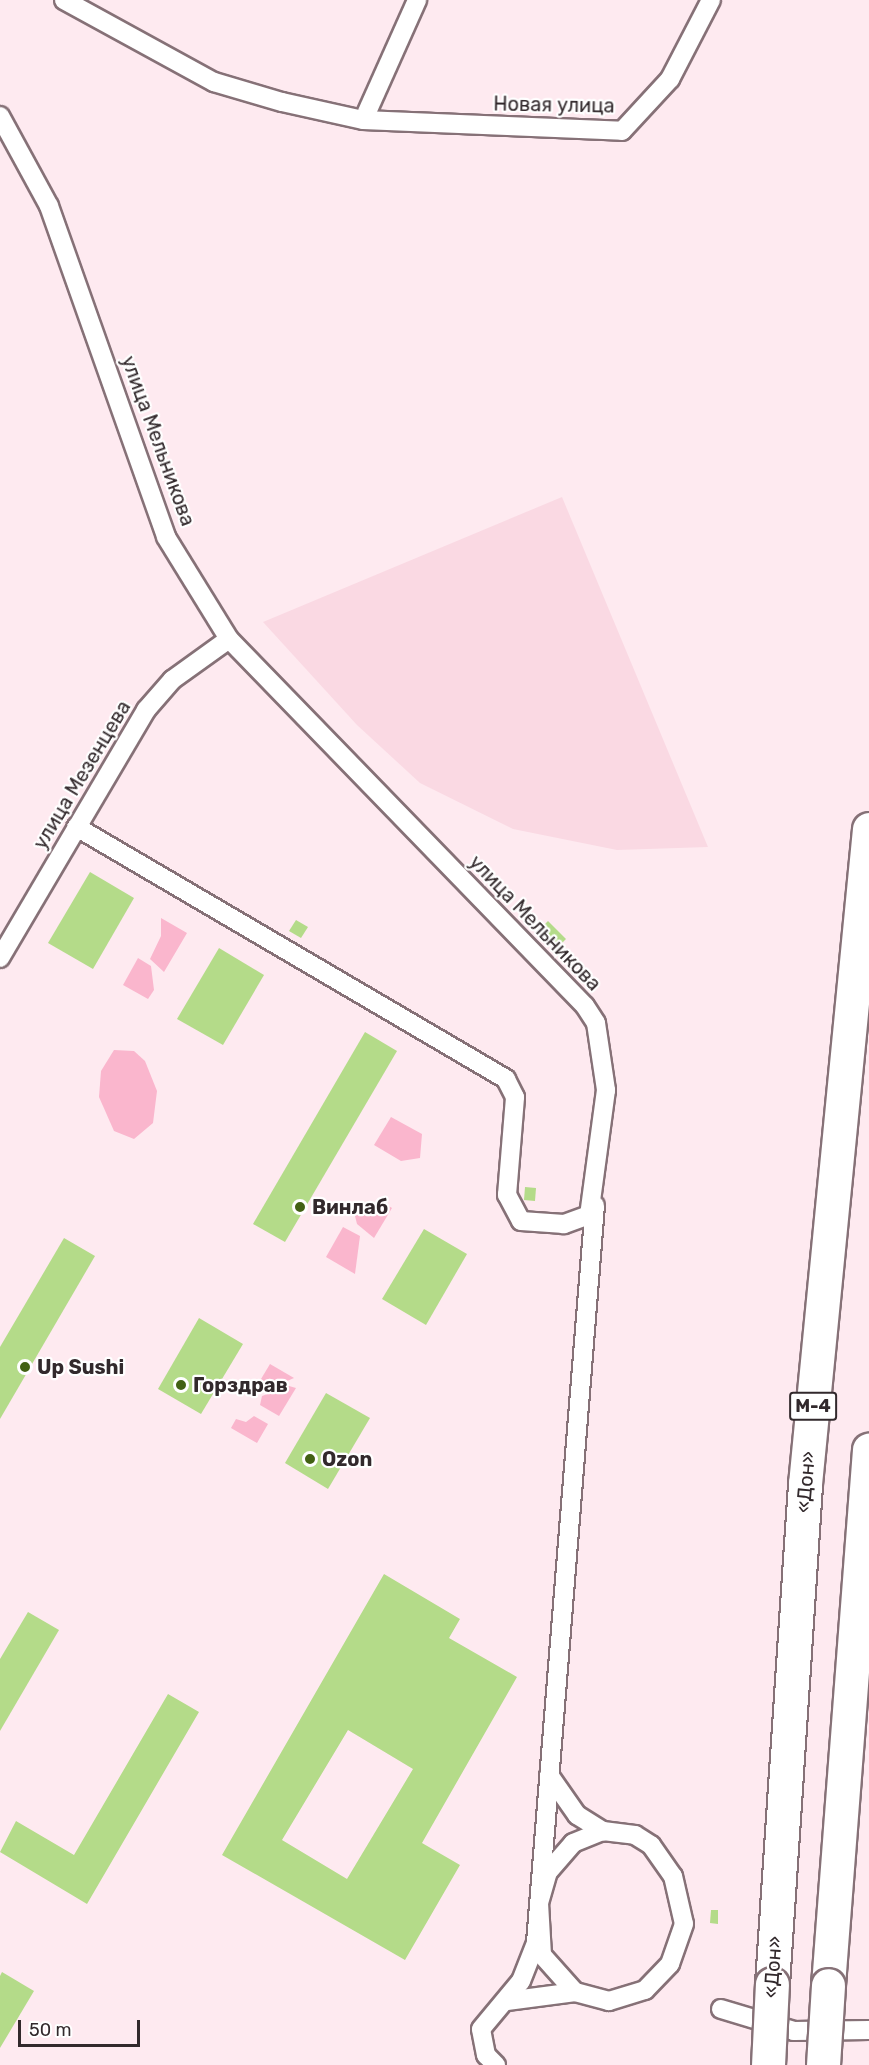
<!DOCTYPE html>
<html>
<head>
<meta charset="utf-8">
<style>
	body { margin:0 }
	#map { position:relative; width:869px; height:2065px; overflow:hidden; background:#feeaf0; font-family:Rubik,sans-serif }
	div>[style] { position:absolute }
	.built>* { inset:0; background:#fad9e3 }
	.green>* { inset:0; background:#fab6cd }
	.building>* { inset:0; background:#b4db89 }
	.roads { filter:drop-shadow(2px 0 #867177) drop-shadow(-2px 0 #867177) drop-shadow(0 2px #867177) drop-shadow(0 -2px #867177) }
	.street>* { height:18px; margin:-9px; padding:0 9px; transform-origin:9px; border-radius:9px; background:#fff }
	.highway>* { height:33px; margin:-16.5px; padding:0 16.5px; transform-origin:16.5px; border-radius:16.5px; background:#fff }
	.bridges { filter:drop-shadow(2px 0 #867177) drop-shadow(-2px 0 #867177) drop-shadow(0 2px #867177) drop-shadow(0 -2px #867177) }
	.highway-bridge>* { height:33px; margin:-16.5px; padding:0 16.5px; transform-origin:16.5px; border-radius:16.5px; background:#fff }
	.dots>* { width:16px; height:16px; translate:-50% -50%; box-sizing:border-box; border:3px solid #fff; border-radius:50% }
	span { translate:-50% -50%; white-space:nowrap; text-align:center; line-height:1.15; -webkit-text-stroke:4.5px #fff; paint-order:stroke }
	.shield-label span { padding:2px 4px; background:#fff; border:2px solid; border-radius:4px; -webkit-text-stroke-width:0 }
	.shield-label { font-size:18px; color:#32292c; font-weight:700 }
	.street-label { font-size:20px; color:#32292c }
	.poi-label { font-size:20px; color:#32292c; font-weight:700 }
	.left { translate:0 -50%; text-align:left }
	.scale { position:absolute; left:18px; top:2020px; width:122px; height:27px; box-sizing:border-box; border:3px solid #32292c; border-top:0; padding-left:8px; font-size:18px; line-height:21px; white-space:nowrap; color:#32292c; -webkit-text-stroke:4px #fff; paint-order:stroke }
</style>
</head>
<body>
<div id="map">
	<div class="built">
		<div style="clip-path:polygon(562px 497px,708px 847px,617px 850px,513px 829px,420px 783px,357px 725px,263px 622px)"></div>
	</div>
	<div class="green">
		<div style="clip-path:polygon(161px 918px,187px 933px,164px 972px,150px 959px,161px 936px)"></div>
		<div style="clip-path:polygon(138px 958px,151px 966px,154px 990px,148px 999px,123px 985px)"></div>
		<div style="clip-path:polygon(114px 1050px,134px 1051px,145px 1061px,157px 1091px,153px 1123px,134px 1139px,114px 1131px,99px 1097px,101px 1071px)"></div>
		<div style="clip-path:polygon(391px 1117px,422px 1134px,420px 1158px,401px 1161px,374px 1145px)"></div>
		<div style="clip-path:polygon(382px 1202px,392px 1208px,374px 1238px,357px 1224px,354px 1212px,361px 1203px)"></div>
		<div style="clip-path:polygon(343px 1227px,360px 1236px,355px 1274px,326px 1257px)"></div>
		<div style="clip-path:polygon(270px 1364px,294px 1378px,262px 1392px,255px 1389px)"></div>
		<div style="clip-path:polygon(289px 1386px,296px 1388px,279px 1416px,260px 1405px,262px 1396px)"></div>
		<div style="clip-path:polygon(254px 1416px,268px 1424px,257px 1443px,231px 1428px,236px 1419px,246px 1422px)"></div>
	</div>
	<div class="building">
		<div style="clip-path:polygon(90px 872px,134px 898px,93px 969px,48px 943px)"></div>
		<div style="clip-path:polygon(296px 920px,308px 927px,301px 938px,289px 931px)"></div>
		<div style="clip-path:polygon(548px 921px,566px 939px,558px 947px,540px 929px)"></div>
		<div style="clip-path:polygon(219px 948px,264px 975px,223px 1045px,177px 1019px)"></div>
		<div style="clip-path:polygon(365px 1032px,397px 1051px,285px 1242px,253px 1224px)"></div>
		<div style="clip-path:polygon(525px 1187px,536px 1188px,535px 1201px,524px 1200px)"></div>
		<div style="clip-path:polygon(424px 1229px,467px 1254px,426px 1325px,382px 1299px)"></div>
		<div style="clip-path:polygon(64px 1238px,95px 1256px,0 1419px,0 1347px)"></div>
		<div style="clip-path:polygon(199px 1318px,243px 1344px,201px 1414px,158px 1389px)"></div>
		<div style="clip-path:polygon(326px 1393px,370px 1418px,328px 1489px,285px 1463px)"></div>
		<div style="clip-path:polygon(evenodd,384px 1574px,460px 1619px,449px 1638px,517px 1677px,422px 1843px,460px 1865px,405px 1960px,222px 1855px,384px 1574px,348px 1730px,413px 1769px,347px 1879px,282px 1840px,348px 1730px)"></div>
		<div style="clip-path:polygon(28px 1612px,59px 1630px,0 1731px,0 1659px)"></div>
		<div style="clip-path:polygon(168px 1694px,199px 1712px,87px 1904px,0 1852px,16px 1821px,74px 1855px)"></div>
		<div style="clip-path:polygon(711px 1910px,718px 1910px,718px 1924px,710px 1923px)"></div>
		<div style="clip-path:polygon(2px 1972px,34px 1991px,0 2048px,0 1976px)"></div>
	</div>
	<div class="roads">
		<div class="street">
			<div style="left:64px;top:0;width:171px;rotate:28.7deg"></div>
			<div style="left:214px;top:82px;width:71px;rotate:16.4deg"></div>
			<div style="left:282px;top:102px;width:83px;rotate:12.5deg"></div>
			<div style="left:363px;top:120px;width:259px;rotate:2.4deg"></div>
			<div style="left:622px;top:131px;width:71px;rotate:-47.3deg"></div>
			<div style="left:670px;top:79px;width:89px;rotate:-62.6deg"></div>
			<div style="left:367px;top:112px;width:123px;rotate:-65.9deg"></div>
			<div style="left:0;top:116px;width:102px;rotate:61.4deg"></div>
			<div style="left:49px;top:206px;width:351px;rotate:70.5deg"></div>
			<div style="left:166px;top:537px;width:120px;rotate:58.3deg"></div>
			<div style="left:229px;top:639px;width:511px;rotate:45.87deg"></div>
			<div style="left:585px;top:1006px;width:20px;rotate:57deg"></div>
			<div style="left:596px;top:1023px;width:68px;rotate:81.5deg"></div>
			<div style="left:606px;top:1090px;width:126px;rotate:97.7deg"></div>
			<div style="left:589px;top:1215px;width:27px;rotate:160deg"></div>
			<div style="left:564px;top:1224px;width:43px;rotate:-176deg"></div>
			<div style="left:521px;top:1221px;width:30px;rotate:-118deg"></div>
			<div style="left:507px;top:1195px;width:98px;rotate:-85.3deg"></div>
			<div style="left:515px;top:1097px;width:20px;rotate:-117deg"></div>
			<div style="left:506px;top:1079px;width:498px;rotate:-149.6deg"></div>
			<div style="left:0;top:958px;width:288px;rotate:-59.5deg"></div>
			<div style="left:146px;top:710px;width:40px;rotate:-49deg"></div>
			<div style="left:172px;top:680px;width:70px;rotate:-35.7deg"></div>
			<div style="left:549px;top:1775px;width:49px;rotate:55deg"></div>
			<div style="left:577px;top:1815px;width:31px;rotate:32deg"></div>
			<div style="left:603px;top:1831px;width:32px;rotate:7deg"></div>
			<div style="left:635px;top:1835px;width:19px;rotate:32deg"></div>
			<div style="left:651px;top:1845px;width:38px;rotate:55deg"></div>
			<div style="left:673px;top:1876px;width:49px;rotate:77.1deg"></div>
			<div style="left:684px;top:1924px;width:42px;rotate:109.3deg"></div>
			<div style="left:670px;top:1964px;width:36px;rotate:134deg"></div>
			<div style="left:645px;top:1990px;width:38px;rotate:163deg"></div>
			<div style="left:609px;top:2001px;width:35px;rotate:-165deg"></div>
			<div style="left:575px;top:1992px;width:50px;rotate:-131.7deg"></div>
			<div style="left:542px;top:1955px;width:52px;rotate:-93.3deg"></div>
			<div style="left:539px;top:1903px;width:32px;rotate:-74deg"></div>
			<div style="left:548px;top:1872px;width:38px;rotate:-49deg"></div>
			<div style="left:573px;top:1843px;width:32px;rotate:-22deg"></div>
			<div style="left:507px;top:2001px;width:69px;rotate:-7.5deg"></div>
			<div style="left:721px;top:2009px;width:76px;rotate:16.8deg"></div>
			<div style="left:794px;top:2031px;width:75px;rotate:-0.8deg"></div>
			<div style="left:496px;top:2065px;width:14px;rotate:-135deg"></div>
			<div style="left:486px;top:2055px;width:26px;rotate:-101deg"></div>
			<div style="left:481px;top:2029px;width:62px;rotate:-50.2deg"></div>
			<div style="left:521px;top:1981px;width:41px;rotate:-68.5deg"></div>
			<div style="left:536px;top:1943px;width:740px;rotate:-85.43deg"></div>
		</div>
		<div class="highway">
			<div style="left:772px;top:1984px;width:501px;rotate:-86.22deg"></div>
			<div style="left:805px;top:1484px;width:658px;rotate:-84.42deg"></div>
			<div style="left:828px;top:1985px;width:537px;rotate:-85.62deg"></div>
		</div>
	</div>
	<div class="bridges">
		<div class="highway-bridge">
			<div style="left:768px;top:2065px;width:81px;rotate:-87.2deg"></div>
			<div style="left:823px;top:2065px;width:80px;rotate:-86.4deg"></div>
		</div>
	</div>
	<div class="dots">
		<div style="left:300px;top:1207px;background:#426114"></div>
		<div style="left:25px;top:1367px;background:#426114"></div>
		<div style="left:181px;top:1385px;background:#426114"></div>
		<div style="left:310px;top:1459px;background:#426114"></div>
	</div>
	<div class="shield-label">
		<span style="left:813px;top:1406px">М-4</span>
	</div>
	<div class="street-label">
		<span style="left:554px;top:105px;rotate:1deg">Новая улица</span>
		<span style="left:158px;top:441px;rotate:70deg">улица Мельникова</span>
		<span style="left:82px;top:775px;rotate:-59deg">улица Мезенцева</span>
		<span style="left:535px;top:923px;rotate:46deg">улица Мельникова</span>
		<span style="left:806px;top:1482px;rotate:-85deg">«Дон»</span>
		<span style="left:773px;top:1967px;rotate:-86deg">«Дон»</span>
	</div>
	<div class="poi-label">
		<span class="left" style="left:312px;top:1207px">Винлаб</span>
		<span class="left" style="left:37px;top:1367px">Up Sushi</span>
		<span class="left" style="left:193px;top:1385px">Горздрав</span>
		<span class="left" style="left:322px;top:1459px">Ozon</span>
	</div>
	<div class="scale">50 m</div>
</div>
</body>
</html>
